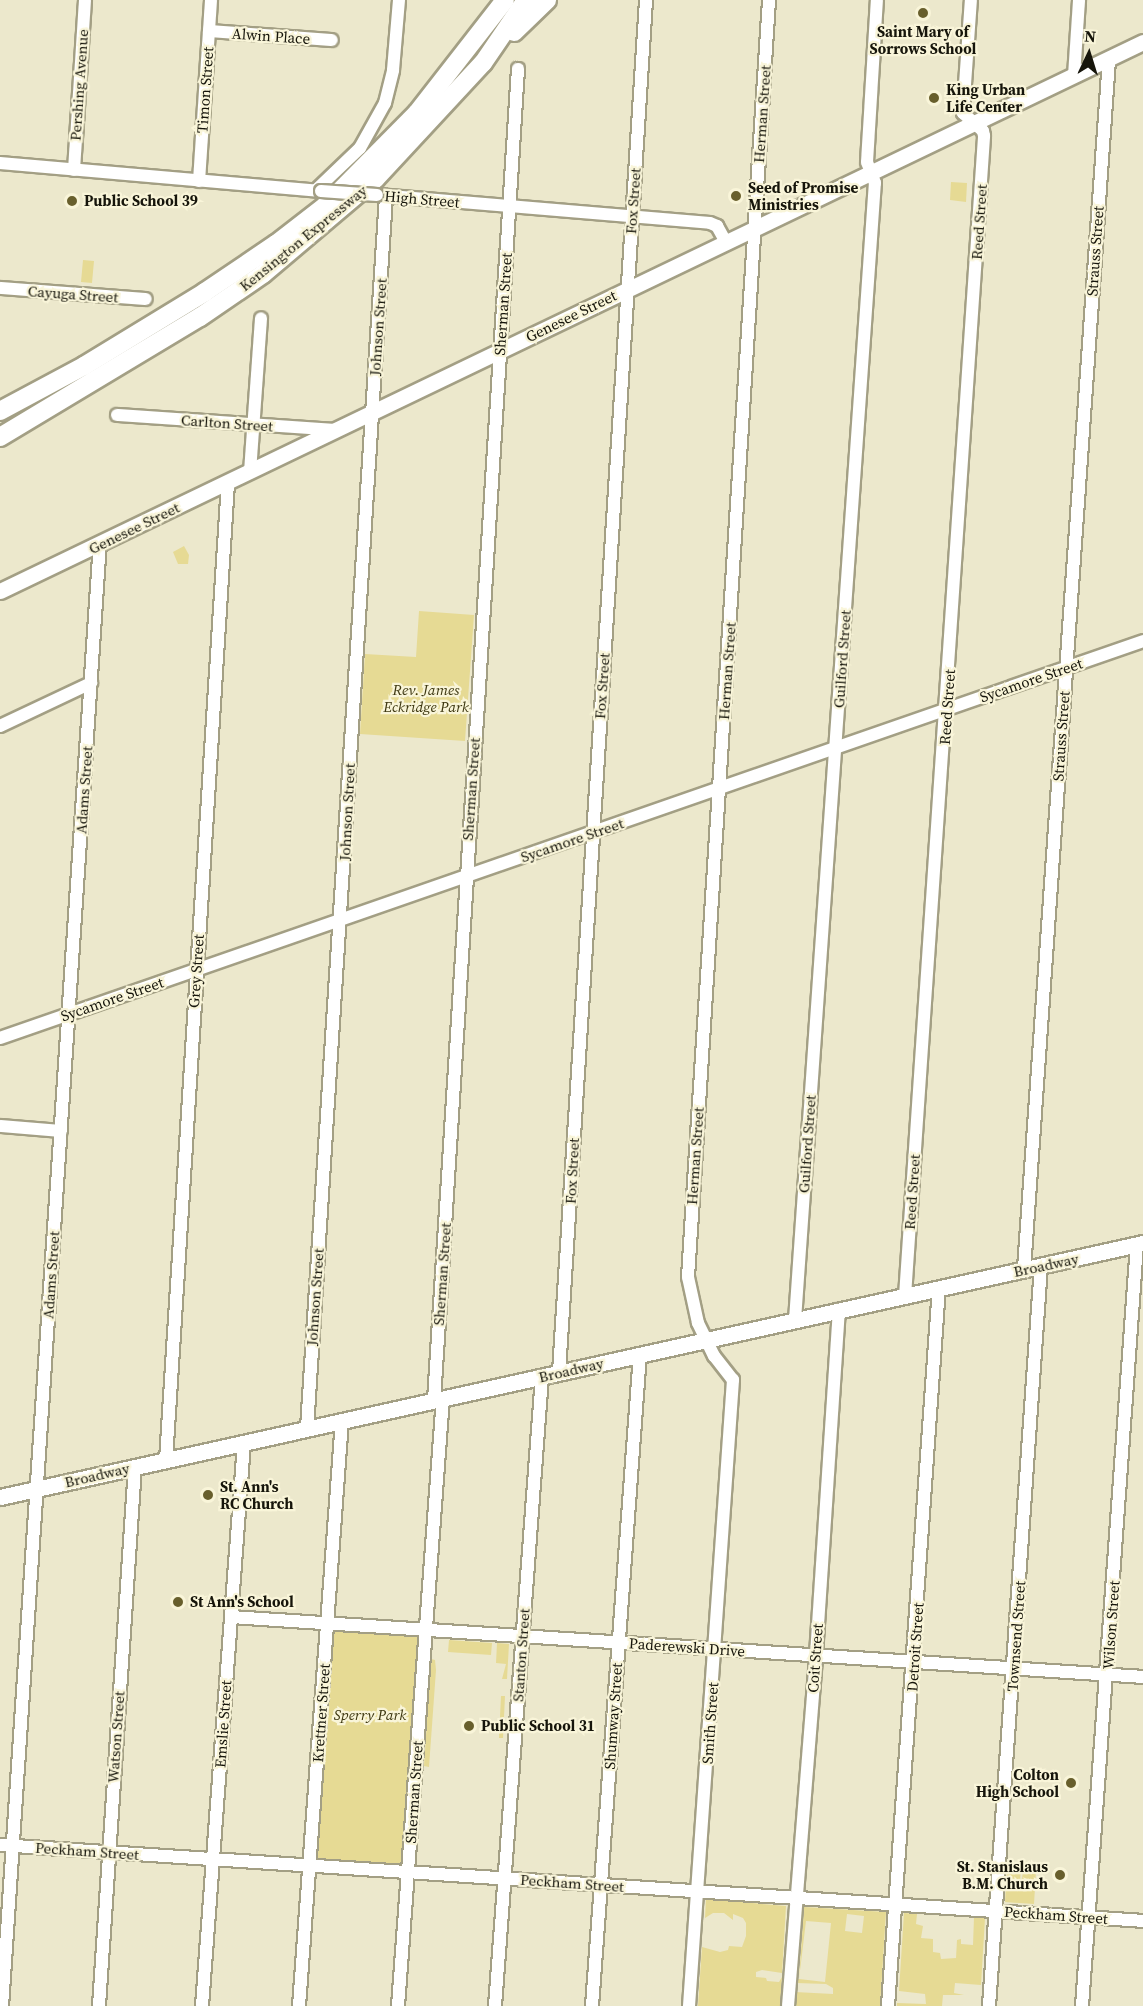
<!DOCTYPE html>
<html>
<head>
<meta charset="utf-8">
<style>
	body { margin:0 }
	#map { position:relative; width:1143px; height:2006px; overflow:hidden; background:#ece8cc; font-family:"Source Serif 4",serif }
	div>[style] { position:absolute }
	.green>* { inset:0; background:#e6da94 }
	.roads { filter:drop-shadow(2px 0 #a39f84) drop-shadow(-2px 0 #a39f84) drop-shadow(0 2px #a39f84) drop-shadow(0 -2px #a39f84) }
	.minor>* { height:12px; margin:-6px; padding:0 6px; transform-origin:6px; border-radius:6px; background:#fff }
	.major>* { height:15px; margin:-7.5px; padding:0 7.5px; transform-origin:7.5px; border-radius:7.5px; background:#fff }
	.highway>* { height:18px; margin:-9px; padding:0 9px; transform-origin:9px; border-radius:9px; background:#fff }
	.bridges { filter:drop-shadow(2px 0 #a39f84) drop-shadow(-2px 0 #a39f84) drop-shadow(0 2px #a39f84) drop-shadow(0 -2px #a39f84) }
	.minor-bridge>* { height:12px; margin:-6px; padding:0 6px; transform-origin:6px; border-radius:6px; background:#fff }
	.dots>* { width:16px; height:16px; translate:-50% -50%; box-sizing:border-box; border:3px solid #f9f5d9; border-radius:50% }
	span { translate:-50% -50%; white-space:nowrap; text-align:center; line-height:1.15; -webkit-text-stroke:4.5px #f9f5d9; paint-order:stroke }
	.poi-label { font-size:15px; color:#16150b; font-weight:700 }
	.left { translate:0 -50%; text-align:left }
	.right { translate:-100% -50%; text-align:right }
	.street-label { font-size:15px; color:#16150b }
	.park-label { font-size:15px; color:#3d3710; font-style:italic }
	.north { position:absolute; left:1059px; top:24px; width:60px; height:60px; -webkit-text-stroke:4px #f9f5d9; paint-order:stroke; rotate:4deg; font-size:16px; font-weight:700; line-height:24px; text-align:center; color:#16150b }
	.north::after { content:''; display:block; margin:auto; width:21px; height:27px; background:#16150b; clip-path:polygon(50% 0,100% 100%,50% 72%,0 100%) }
</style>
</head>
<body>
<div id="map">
	<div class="green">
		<div style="clip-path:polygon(951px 182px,967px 183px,966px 202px,950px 200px)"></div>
		<div style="clip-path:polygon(83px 260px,94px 261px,92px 283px,81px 282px)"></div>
		<div style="clip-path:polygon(184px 546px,189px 555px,188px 564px,178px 564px,173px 552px)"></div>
		<div style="clip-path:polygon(419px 611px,474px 615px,465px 741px,360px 734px,365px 654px,416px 657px)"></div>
		<div style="clip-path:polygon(333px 1628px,419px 1634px,420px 1638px,403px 1861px,400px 1866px,318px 1860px,317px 1857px)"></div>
		<div style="clip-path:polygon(449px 1640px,492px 1643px,491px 1655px,448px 1652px)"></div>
		<div style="clip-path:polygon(497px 1643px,509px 1644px,507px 1679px,502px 1679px,506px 1664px,496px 1663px)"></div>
		<div style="clip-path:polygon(431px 1659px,435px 1660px,436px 1670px,429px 1767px,424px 1766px)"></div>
		<div style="clip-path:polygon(501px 1696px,505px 1696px,503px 1738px,499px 1738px)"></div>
		<div style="clip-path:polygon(1007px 1869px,1021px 1870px,1020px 1880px,1014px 1884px,1020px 1891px,1027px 1885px,1022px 1880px,1023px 1870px,1036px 1871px,1034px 1904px,1005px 1902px)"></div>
		<div style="clip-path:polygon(706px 1899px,786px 1906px,782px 1973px,762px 1970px,756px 1972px,756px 1977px,766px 1978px,767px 1981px,779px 1982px,782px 1977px,780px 2006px,698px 2006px,702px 1947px,720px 1952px,728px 1950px,729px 1946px,742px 1947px,746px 1936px,746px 1923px,743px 1918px,733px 1914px,733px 1920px,724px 1913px,713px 1913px,705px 1918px)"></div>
		<div style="clip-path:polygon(evenodd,804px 1907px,886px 1912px,880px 2006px,797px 2006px,794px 2003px,795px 1992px,833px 1994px,833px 1988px,826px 1984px,796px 1983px,796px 1979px,799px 1979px,804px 1907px,847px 1914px,864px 1916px,862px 1933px,845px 1931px,847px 1914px,804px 1907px,806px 1921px,831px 1923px,825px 1982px,799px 1979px,806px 1921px)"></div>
		<div style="clip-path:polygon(904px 1913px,917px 1914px,916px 1924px,923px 1926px,921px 1938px,933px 1939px,933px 1952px,940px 1953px,941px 1959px,956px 1958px,957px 1940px,961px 1939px,961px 1944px,973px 1945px,974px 1917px,985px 1918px,981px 1985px,955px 1983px,954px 1993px,964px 1995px,943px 1995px,942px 2006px,897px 2006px,897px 2003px,926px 2004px,925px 1994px,899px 1991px)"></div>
	</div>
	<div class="roads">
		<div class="minor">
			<div style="left:209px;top:31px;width:123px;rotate:4.2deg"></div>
			<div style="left:1074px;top:76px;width:76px;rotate:-86.2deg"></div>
			<div style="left:0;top:163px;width:322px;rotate:5deg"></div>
			<div style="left:74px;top:170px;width:170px;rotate:-86.3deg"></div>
			<div style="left:199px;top:181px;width:181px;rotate:-86.2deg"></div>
			<div style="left:316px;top:190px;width:61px;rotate:-43.7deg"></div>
			<div style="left:360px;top:148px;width:51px;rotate:-60.9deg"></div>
			<div style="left:385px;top:103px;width:34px;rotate:-76deg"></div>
			<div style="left:393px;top:70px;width:70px;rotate:-85.1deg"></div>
			<div style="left:378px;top:195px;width:333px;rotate:4.8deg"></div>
			<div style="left:710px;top:223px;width:8px;rotate:23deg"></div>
			<div style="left:717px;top:226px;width:18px;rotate:61deg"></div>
			<div style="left:0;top:288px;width:146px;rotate:4.3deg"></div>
			<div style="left:117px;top:415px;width:220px;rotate:3.9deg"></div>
			<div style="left:250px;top:472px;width:154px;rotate:-85.9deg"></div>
			<div style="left:0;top:726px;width:101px;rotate:-25.3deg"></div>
			<div style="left:0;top:1038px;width:1210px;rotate:-19.15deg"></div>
			<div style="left:0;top:1126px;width:61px;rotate:4.7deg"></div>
			<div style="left:1024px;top:1269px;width:1213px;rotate:-85.98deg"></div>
			<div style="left:905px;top:1296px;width:1163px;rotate:-86.1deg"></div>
			<div style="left:984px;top:136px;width:5px;rotate:-101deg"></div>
			<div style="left:983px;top:131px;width:27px;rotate:-138deg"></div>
			<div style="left:963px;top:113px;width:113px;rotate:-86deg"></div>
			<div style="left:795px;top:1320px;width:1140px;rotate:-85.98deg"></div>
			<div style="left:875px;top:183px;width:22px;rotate:-111deg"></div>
			<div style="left:867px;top:162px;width:162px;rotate:-86.5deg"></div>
			<div style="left:559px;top:1372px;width:1375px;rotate:-86.37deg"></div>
			<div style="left:434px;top:1400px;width:1334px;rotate:-86.39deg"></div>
			<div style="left:307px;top:1428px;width:1235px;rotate:-86.33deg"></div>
			<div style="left:166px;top:1460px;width:979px;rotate:-86.37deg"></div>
			<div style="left:231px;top:1617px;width:914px;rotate:3.76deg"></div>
			<div style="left:0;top:1845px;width:1146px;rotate:3.8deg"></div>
			<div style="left:2px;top:2006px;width:1465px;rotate:-86.17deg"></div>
			<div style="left:99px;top:2006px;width:540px;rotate:-86.18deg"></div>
			<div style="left:202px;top:2006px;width:565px;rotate:-85.73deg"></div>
			<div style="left:299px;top:2006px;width:587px;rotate:-85.8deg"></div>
			<div style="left:398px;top:2006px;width:610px;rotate:-85.77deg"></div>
			<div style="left:495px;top:2006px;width:632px;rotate:-85.73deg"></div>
			<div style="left:592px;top:2006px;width:654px;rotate:-85.79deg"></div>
			<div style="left:689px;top:2006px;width:628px;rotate:-85.98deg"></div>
			<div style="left:733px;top:1380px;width:31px;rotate:-128deg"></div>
			<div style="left:714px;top:1356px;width:37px;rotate:-116deg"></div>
			<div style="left:698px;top:1323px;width:47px;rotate:-102.3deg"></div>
			<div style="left:688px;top:1277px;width:1280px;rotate:-86.37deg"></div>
			<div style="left:788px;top:2006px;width:352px;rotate:-85.4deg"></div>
			<div style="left:816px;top:1655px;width:346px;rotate:-86.2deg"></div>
			<div style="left:888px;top:2006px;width:720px;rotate:-85.94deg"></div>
			<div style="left:989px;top:2006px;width:742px;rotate:-85.98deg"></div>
			<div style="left:1082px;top:2006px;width:763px;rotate:-85.87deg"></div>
		</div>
		<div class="major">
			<div style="left:0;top:591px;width:1268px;rotate:-25.66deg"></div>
			<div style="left:0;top:1497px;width:1171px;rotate:-12.53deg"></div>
		</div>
		<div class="highway">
			<div style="left:514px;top:32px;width:46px;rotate:-44.1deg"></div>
			<div style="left:0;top:411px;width:95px;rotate:-28.2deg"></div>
			<div style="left:84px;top:366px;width:142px;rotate:-31.4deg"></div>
			<div style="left:205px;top:292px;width:86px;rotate:-34.1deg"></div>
			<div style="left:276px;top:244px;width:62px;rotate:-37.8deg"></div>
			<div style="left:325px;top:206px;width:131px;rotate:-45.3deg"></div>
			<div style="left:417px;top:113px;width:143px;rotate:-52.1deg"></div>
			<div style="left:0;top:437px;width:233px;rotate:-31deg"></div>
			<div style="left:200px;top:317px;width:76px;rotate:-34.3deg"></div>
			<div style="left:263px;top:274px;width:148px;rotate:-40.3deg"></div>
			<div style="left:376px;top:178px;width:157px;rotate:-47.1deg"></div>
			<div style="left:483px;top:63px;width:76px;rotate:-55.7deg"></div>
		</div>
	</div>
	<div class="bridges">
		<div class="minor-bridge">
			<div style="left:321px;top:191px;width:56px;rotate:4.1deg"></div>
		</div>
	</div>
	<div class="dots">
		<div style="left:923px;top:13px;background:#685f2c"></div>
		<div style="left:934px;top:98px;background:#685f2c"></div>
		<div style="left:736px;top:196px;background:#685f2c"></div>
		<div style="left:72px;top:201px;background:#685f2c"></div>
		<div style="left:208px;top:1495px;background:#685f2c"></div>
		<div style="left:178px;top:1602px;background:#685f2c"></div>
		<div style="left:469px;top:1726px;background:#685f2c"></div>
		<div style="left:1071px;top:1783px;background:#685f2c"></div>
		<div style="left:1060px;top:1875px;background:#685f2c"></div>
	</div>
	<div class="poi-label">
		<span style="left:923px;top:40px">Saint Mary of<br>Sorrows School</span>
		<span class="left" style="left:946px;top:98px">King Urban<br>Life Center</span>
		<span class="left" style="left:748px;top:196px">Seed of Promise<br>Ministries</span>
		<span class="left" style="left:84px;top:201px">Public School 39</span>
		<span class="left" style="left:220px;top:1495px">St. Ann's<br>RC Church</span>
		<span class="left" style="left:190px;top:1602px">St Ann's School</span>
		<span class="left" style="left:481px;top:1726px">Public School 31</span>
		<span class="right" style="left:1059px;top:1783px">Colton<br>High School</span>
		<span class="right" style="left:1048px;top:1875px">St. Stanislaus<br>B.M. Church</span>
	</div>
	<div class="street-label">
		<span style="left:271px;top:36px;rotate:4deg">Alwin Place</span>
		<span style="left:79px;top:85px;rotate:-86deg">Pershing Avenue</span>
		<span style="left:205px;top:90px;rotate:-86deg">Timon Street</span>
		<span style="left:762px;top:114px;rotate:-86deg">Herman Street</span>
		<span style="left:422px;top:199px;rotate:5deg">High Street</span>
		<span style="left:633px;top:201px;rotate:-86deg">Fox Street</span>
		<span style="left:979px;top:222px;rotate:-86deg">Reed Street</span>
		<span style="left:303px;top:238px;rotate:-39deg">Kensington Expressway</span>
		<span style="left:1095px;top:251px;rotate:-86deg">Strauss Street</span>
		<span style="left:73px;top:294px;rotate:4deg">Cayuga Street</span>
		<span style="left:503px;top:304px;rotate:-86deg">Sherman Street</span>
		<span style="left:571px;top:316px;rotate:-26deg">Genesee Street</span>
		<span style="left:378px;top:327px;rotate:-86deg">Johnson Street</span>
		<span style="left:227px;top:423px;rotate:4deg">Carlton Street</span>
		<span style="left:134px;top:528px;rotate:-26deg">Genesee Street</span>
		<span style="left:842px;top:659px;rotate:-86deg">Guilford Street</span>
		<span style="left:727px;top:671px;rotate:-86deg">Herman Street</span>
		<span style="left:1031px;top:680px;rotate:-19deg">Sycamore Street</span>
		<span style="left:602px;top:686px;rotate:-86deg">Fox Street</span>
		<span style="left:947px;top:707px;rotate:-86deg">Reed Street</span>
		<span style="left:1061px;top:736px;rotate:-86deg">Strauss Street</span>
		<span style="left:471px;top:789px;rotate:-86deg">Sherman Street</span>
		<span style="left:84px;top:790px;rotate:-86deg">Adams Street</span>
		<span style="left:347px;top:812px;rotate:-87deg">Johnson Street</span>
		<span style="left:572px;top:840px;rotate:-19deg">Sycamore Street</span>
		<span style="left:196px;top:971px;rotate:-86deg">Grey Street</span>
		<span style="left:112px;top:999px;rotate:-19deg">Sycamore Street</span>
		<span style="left:807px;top:1144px;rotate:-86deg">Guilford Street</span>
		<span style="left:695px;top:1156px;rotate:-86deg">Herman Street</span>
		<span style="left:572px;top:1171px;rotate:-87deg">Fox Street</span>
		<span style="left:912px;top:1192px;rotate:-86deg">Reed Street</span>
		<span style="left:1046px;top:1265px;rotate:-12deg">Broadway</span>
		<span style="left:442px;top:1274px;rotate:-86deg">Sherman Street</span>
		<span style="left:51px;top:1275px;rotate:-86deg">Adams Street</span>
		<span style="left:315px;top:1297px;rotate:-86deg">Johnson Street</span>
		<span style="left:571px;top:1370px;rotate:-13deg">Broadway</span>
		<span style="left:97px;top:1475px;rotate:-13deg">Broadway</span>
		<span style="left:1111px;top:1625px;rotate:-86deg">Wilson Street</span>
		<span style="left:1016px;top:1636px;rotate:-86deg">Townsend Street</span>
		<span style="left:687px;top:1647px;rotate:4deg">Paderewski Drive</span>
		<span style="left:915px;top:1647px;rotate:-86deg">Detroit Street</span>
		<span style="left:521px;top:1655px;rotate:-86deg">Stanton Street</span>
		<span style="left:815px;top:1658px;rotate:-86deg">Coit Street</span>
		<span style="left:321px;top:1713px;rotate:-86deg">Krettner Street</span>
		<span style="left:613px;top:1716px;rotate:-86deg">Shumway Street</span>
		<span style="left:710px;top:1723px;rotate:-86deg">Smith Street</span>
		<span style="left:223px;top:1724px;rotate:-86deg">Emslie Street</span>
		<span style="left:116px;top:1737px;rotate:-86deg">Watson Street</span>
		<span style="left:414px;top:1792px;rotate:-86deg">Sherman Street</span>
		<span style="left:87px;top:1851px;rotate:4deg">Peckham Street</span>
		<span style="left:572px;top:1883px;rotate:4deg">Peckham Street</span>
		<span style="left:1056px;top:1915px;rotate:4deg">Peckham Street</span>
	</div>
	<div class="park-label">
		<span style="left:426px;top:698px">Rev. James<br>Eckridge Park</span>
		<span style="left:370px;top:1715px">Sperry Park</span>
	</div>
	<div class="north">N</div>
</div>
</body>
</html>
